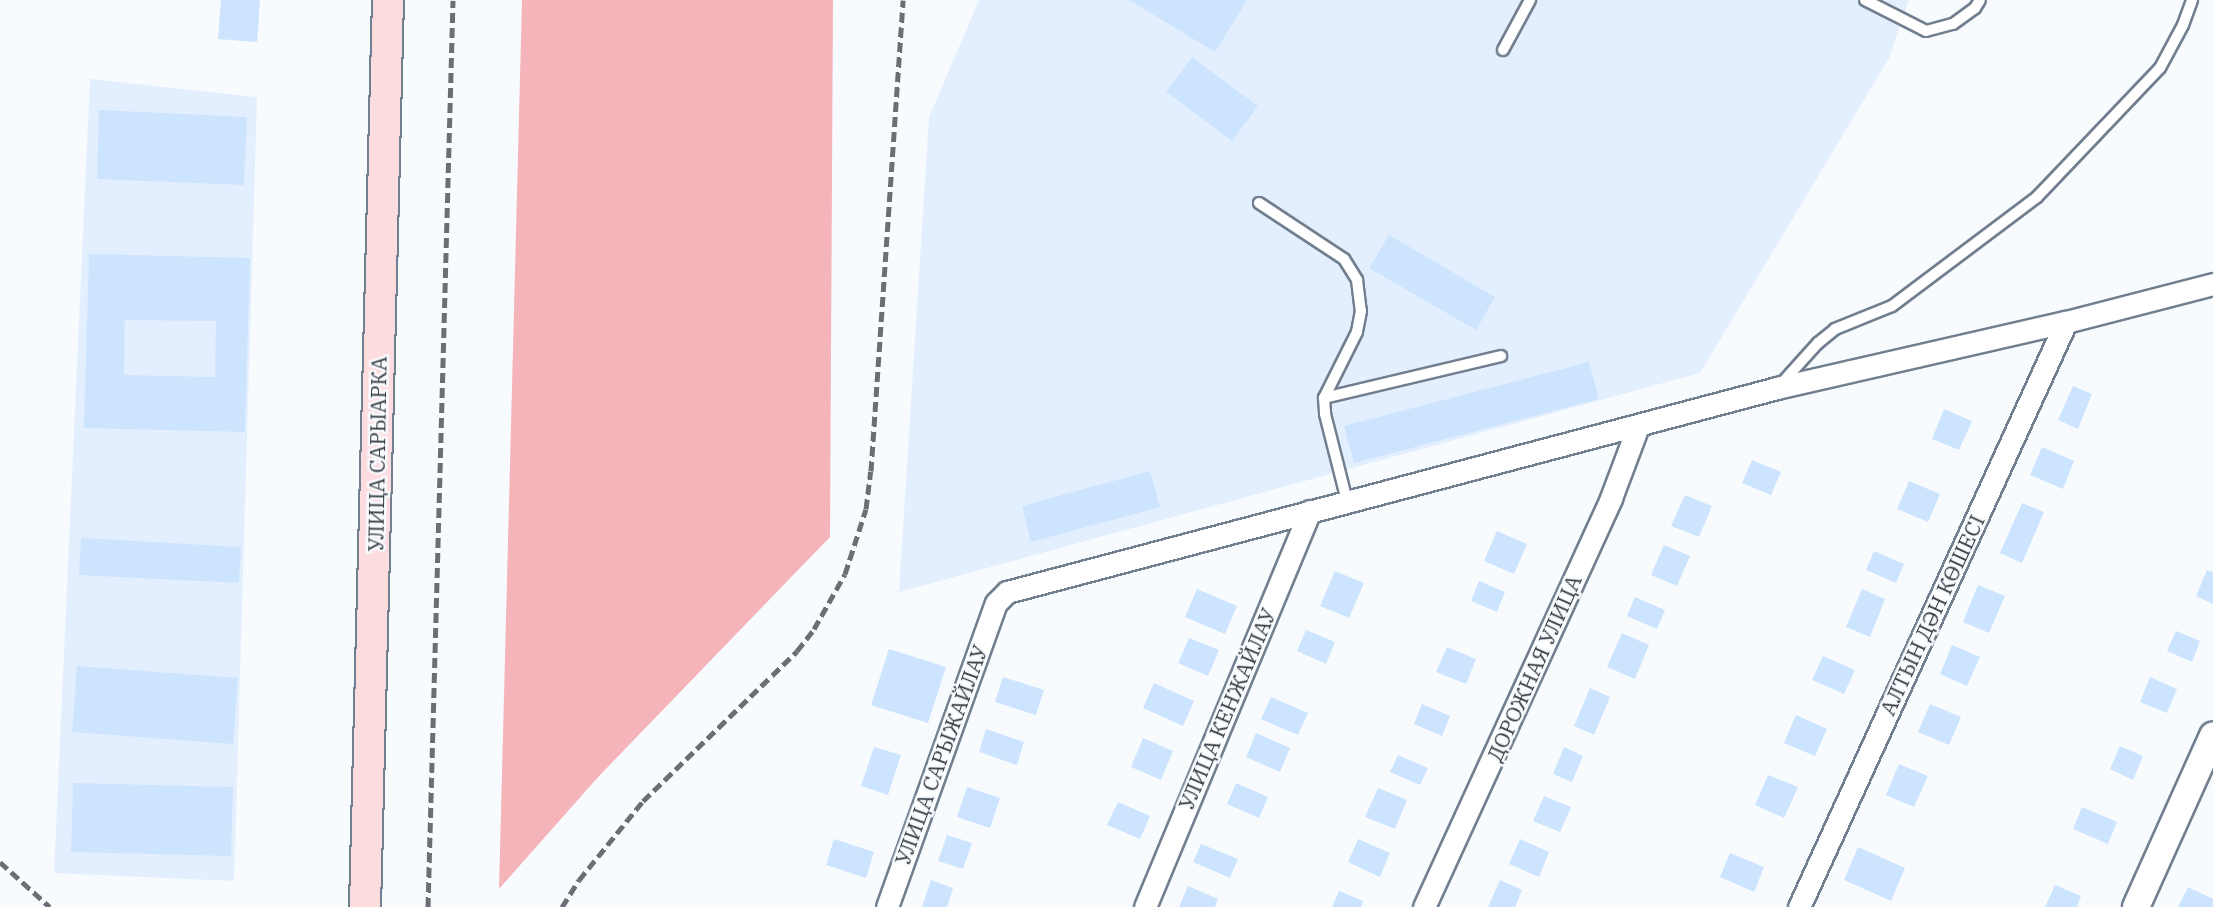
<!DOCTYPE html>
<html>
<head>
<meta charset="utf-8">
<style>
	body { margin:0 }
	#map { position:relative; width:2213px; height:907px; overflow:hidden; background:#f8fbfe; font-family:"IBM Plex Serif",serif }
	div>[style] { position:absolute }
	.built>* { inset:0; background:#e3effe }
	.green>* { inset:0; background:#f5b3ba }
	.building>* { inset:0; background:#cde4fe }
	.roads { filter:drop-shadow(2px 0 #717f8f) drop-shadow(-2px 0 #717f8f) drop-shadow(0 2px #717f8f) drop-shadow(0 -2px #717f8f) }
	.service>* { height:10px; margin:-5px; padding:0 5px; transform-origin:5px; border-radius:5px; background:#fff }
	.minor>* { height:21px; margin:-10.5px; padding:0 10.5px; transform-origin:10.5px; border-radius:10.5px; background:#fff }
	.tertiary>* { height:26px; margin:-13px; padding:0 13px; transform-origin:13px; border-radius:13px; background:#fff }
	.secondary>* { height:30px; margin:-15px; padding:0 15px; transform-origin:15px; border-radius:15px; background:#fddce0 }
	.rail>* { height:5px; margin-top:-2.5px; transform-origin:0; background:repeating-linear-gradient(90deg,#696f75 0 10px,transparent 0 15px) }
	span { translate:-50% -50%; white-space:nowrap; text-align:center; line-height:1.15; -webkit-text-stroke:5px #f8fbfe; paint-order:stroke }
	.street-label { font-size:21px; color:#32383f }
</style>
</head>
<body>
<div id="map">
	<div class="built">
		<div style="clip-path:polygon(979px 0,1909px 0,1889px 58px,1700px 373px,899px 592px,929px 117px)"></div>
		<div style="clip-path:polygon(90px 79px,257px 97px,234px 881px,54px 873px)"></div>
	</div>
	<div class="green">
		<div style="clip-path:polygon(522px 0,833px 0,830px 537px,599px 776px,499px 889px)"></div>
	</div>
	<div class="building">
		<div style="clip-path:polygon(221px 0,260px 0,257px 42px,218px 39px)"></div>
		<div style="clip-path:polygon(1129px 0,1247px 0,1215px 52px)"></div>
		<div style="clip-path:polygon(1192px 57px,1258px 106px,1232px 141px,1166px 92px)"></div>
		<div style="clip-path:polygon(99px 110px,247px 117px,244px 185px,97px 179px)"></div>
		<div style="clip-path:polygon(1389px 235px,1495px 297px,1476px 330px,1369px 268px)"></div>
		<div style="clip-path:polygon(evenodd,89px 254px,250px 258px,245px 432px,84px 428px,89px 254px,125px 320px,216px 321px,215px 377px,124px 375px,125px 320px)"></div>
		<div style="clip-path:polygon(1589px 362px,1599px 399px,1354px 463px,1344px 426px)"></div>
		<div style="clip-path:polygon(2073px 386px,2092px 394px,2078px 429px,2058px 420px)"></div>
		<div style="clip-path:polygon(1944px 409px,1972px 421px,1959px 450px,1932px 439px)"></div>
		<div style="clip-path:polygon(2042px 447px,2074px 461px,2063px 489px,2030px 475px)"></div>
		<div style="clip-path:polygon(1752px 460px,1781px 472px,1771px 495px,1742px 483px)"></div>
		<div style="clip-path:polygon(1150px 471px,1160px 507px,1031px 542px,1022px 506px)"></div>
		<div style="clip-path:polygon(1909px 481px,1940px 494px,1928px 522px,1897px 509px)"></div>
		<div style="clip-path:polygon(1685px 495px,1712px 506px,1699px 537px,1671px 526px)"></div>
		<div style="clip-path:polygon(2022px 503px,2044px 512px,2022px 563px,2000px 553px)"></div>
		<div style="clip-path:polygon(1497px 531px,1527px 544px,1514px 574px,1484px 561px)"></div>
		<div style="clip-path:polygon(81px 538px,241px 547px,239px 583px,79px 575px)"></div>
		<div style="clip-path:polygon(1664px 545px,1690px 556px,1677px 586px,1651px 575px)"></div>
		<div style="clip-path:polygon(1874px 551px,1904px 564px,1896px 583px,1866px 570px)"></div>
		<div style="clip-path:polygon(2207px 570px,2213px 572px,2213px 604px,2196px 596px)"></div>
		<div style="clip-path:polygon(1335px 571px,1364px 583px,1349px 618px,1320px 606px)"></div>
		<div style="clip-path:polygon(1479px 581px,1505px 592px,1497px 612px,1471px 601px)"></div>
		<div style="clip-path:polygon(1978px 585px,2005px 596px,1989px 633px,1963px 622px)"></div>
		<div style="clip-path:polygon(1197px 589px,1237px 606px,1225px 634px,1185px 617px)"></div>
		<div style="clip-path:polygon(1862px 589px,1885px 599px,1870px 637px,1846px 627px)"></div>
		<div style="clip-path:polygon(1635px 597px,1665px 610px,1657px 629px,1627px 616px)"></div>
		<div style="clip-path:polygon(1306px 630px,1335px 642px,1326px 664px,1297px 651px)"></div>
		<div style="clip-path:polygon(2176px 631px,2200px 641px,2192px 662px,2167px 651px)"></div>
		<div style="clip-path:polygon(1622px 633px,1649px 645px,1635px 679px,1607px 667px)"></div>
		<div style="clip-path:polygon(1189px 638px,1219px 650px,1208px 676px,1178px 663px)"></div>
		<div style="clip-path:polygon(1952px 645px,1980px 657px,1967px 686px,1940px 674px)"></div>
		<div style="clip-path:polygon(1447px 647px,1476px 659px,1466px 684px,1436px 672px)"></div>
		<div style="clip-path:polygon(889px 649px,946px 667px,928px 723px,871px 705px)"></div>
		<div style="clip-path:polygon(1823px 656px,1855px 670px,1844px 694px,1812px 680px)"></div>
		<div style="clip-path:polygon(77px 666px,238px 678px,233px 744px,72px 732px)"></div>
		<div style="clip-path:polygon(1003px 677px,1044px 690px,1036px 715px,995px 702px)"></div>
		<div style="clip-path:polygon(2150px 677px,2177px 689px,2167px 713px,2140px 702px)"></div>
		<div style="clip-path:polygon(1154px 683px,1194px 701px,1183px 726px,1143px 708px)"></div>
		<div style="clip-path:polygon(1590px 688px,1610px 697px,1594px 735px,1574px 726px)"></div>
		<div style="clip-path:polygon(1271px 697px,1308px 713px,1298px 735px,1261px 719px)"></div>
		<div style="clip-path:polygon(1422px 704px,1450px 716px,1442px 736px,1414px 724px)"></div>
		<div style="clip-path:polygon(1930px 704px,1961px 717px,1949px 745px,1918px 732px)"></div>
		<div style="clip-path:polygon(1796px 715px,1827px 729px,1815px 756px,1784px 743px)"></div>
		<div style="clip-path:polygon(986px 729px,1024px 742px,1017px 765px,979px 752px)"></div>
		<div style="clip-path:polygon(1256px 733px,1290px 748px,1280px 772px,1246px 757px)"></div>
		<div style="clip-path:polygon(1143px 738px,1173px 751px,1161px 780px,1131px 767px)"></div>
		<div style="clip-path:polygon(2120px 746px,2143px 756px,2133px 780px,2110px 769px)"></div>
		<div style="clip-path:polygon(874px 747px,901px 755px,888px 795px,861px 786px)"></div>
		<div style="clip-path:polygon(1564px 747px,1583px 756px,1572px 782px,1553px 774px)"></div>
		<div style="clip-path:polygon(1398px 755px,1428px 768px,1420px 785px,1390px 772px)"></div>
		<div style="clip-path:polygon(1899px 764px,1928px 776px,1914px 807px,1886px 795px)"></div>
		<div style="clip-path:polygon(1768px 775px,1798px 787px,1784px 818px,1755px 805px)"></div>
		<div style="clip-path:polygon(73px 783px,233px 787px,231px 856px,71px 852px)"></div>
		<div style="clip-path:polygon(1236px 783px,1268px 797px,1259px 818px,1227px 804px)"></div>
		<div style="clip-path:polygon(967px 787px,1000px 798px,990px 828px,957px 817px)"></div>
		<div style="clip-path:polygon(1378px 788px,1407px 800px,1395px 829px,1365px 817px)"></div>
		<div style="clip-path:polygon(1544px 796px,1571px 807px,1560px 832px,1533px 821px)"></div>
		<div style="clip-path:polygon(1118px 802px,1150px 816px,1140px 839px,1107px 825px)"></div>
		<div style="clip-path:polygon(2082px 807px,2117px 822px,2108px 844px,2073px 829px)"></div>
		<div style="clip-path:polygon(947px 835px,972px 843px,963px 869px,938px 861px)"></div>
		<div style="clip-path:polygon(834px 839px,874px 852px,866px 878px,826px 865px)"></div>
		<div style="clip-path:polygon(1358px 839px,1390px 853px,1380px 877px,1348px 862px)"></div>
		<div style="clip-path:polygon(1520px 839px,1549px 852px,1539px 877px,1509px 864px)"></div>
		<div style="clip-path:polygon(1201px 844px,1238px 859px,1230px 878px,1193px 862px)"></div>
		<div style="clip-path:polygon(1858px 847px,1905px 868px,1891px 901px,1844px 880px)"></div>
		<div style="clip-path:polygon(1730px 853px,1764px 867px,1754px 892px,1720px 877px)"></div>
		<div style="clip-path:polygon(931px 880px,953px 888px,947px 907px,922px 907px)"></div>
		<div style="clip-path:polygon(1500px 880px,1522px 890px,1515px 907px,1488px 907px)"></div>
		<div style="clip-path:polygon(2055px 885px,2081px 896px,2077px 907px,2045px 907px)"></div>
		<div style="clip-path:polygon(1188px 886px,1218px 899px,1215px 907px,1179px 907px)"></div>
		<div style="clip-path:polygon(2188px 887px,2213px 899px,2213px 907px,2178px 907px)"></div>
		<div style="clip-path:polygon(1339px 891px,1363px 901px,1361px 907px,1332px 907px)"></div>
	</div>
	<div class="roads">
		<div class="service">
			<div style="left:1865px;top:0;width:68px;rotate:26.9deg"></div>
			<div style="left:1926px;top:31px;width:28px;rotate:-15deg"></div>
			<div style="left:1953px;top:24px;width:27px;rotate:-36deg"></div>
			<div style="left:1975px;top:8px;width:9px;rotate:-58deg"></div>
			<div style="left:1503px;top:50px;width:57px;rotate:-61.6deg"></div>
			<div style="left:1259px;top:203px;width:102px;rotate:33.4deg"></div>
			<div style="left:1344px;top:259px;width:25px;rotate:58deg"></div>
			<div style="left:1357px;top:280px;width:31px;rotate:83deg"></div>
			<div style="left:1361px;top:311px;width:21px;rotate:101deg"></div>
			<div style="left:1357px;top:332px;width:74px;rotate:116.6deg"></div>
			<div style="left:1324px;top:398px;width:16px;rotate:86deg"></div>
			<div style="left:1325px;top:414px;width:90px;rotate:75.8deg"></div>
			<div style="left:1780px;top:385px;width:57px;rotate:-47.9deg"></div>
			<div style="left:1818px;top:343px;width:22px;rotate:-39deg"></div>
			<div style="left:1835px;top:329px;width:61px;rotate:-22deg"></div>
			<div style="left:1892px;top:306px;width:181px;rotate:-36.9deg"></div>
			<div style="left:2037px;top:197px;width:178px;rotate:-46.4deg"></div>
			<div style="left:2160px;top:68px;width:49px;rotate:-61.9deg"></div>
			<div style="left:2183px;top:25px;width:27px;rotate:-70deg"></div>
			<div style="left:1324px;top:398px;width:182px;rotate:-13.3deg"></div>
		</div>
		<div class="minor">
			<div style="left:887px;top:907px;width:323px;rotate:-70.3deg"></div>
			<div style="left:996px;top:603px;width:16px;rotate:-45deg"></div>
			<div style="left:1007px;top:592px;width:797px;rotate:-14.84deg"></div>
			<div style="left:1777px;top:388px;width:296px;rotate:-12.9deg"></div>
			<div style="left:2066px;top:322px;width:152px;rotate:-14.5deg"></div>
			<div style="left:1145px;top:907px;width:429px;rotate:-67.4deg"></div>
			<div style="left:1424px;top:907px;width:450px;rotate:-65.4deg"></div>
			<div style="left:1611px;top:498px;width:77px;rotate:-69.4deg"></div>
			<div style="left:1799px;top:907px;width:643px;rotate:-65.47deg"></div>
		</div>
		<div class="tertiary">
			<div style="left:2136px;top:907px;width:188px;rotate:-65.8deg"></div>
		</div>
		<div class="secondary">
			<div style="left:365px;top:907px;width:907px;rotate:-88.55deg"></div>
		</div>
	</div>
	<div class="rail">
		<div style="left:0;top:862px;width:67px;rotate:42deg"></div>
		<div style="left:428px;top:907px;width:907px;rotate:-88.42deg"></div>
		<div style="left:562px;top:907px;width:32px;rotate:-58deg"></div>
		<div style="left:579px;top:880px;width:102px;rotate:-51deg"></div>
		<div style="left:643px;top:801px;width:215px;rotate:-44.2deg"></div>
		<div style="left:797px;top:651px;width:28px;rotate:-52deg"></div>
		<div style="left:814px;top:629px;width:63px;rotate:-60.6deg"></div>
		<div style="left:845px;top:574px;width:68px;rotate:-72.1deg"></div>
		<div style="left:866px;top:509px;width:38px;rotate:-83deg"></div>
		<div style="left:871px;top:471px;width:472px;rotate:-86.1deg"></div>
	</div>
	<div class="street-label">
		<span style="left:377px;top:454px;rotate:-89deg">УЛИЦА САРЫАРКА</span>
		<span style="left:1932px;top:615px;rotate:-65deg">АЛТЫН ДӘН КӨШЕСІ</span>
		<span style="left:1534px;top:668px;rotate:-66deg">ДОРОЖНАЯ УЛИЦА</span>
		<span style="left:1227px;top:709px;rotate:-67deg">УЛИЦА КЕНЖАЙЛАУ</span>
		<span style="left:941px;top:755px;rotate:-70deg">УЛИЦА САРЫЖАЙЛАУ</span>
	</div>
</div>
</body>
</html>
